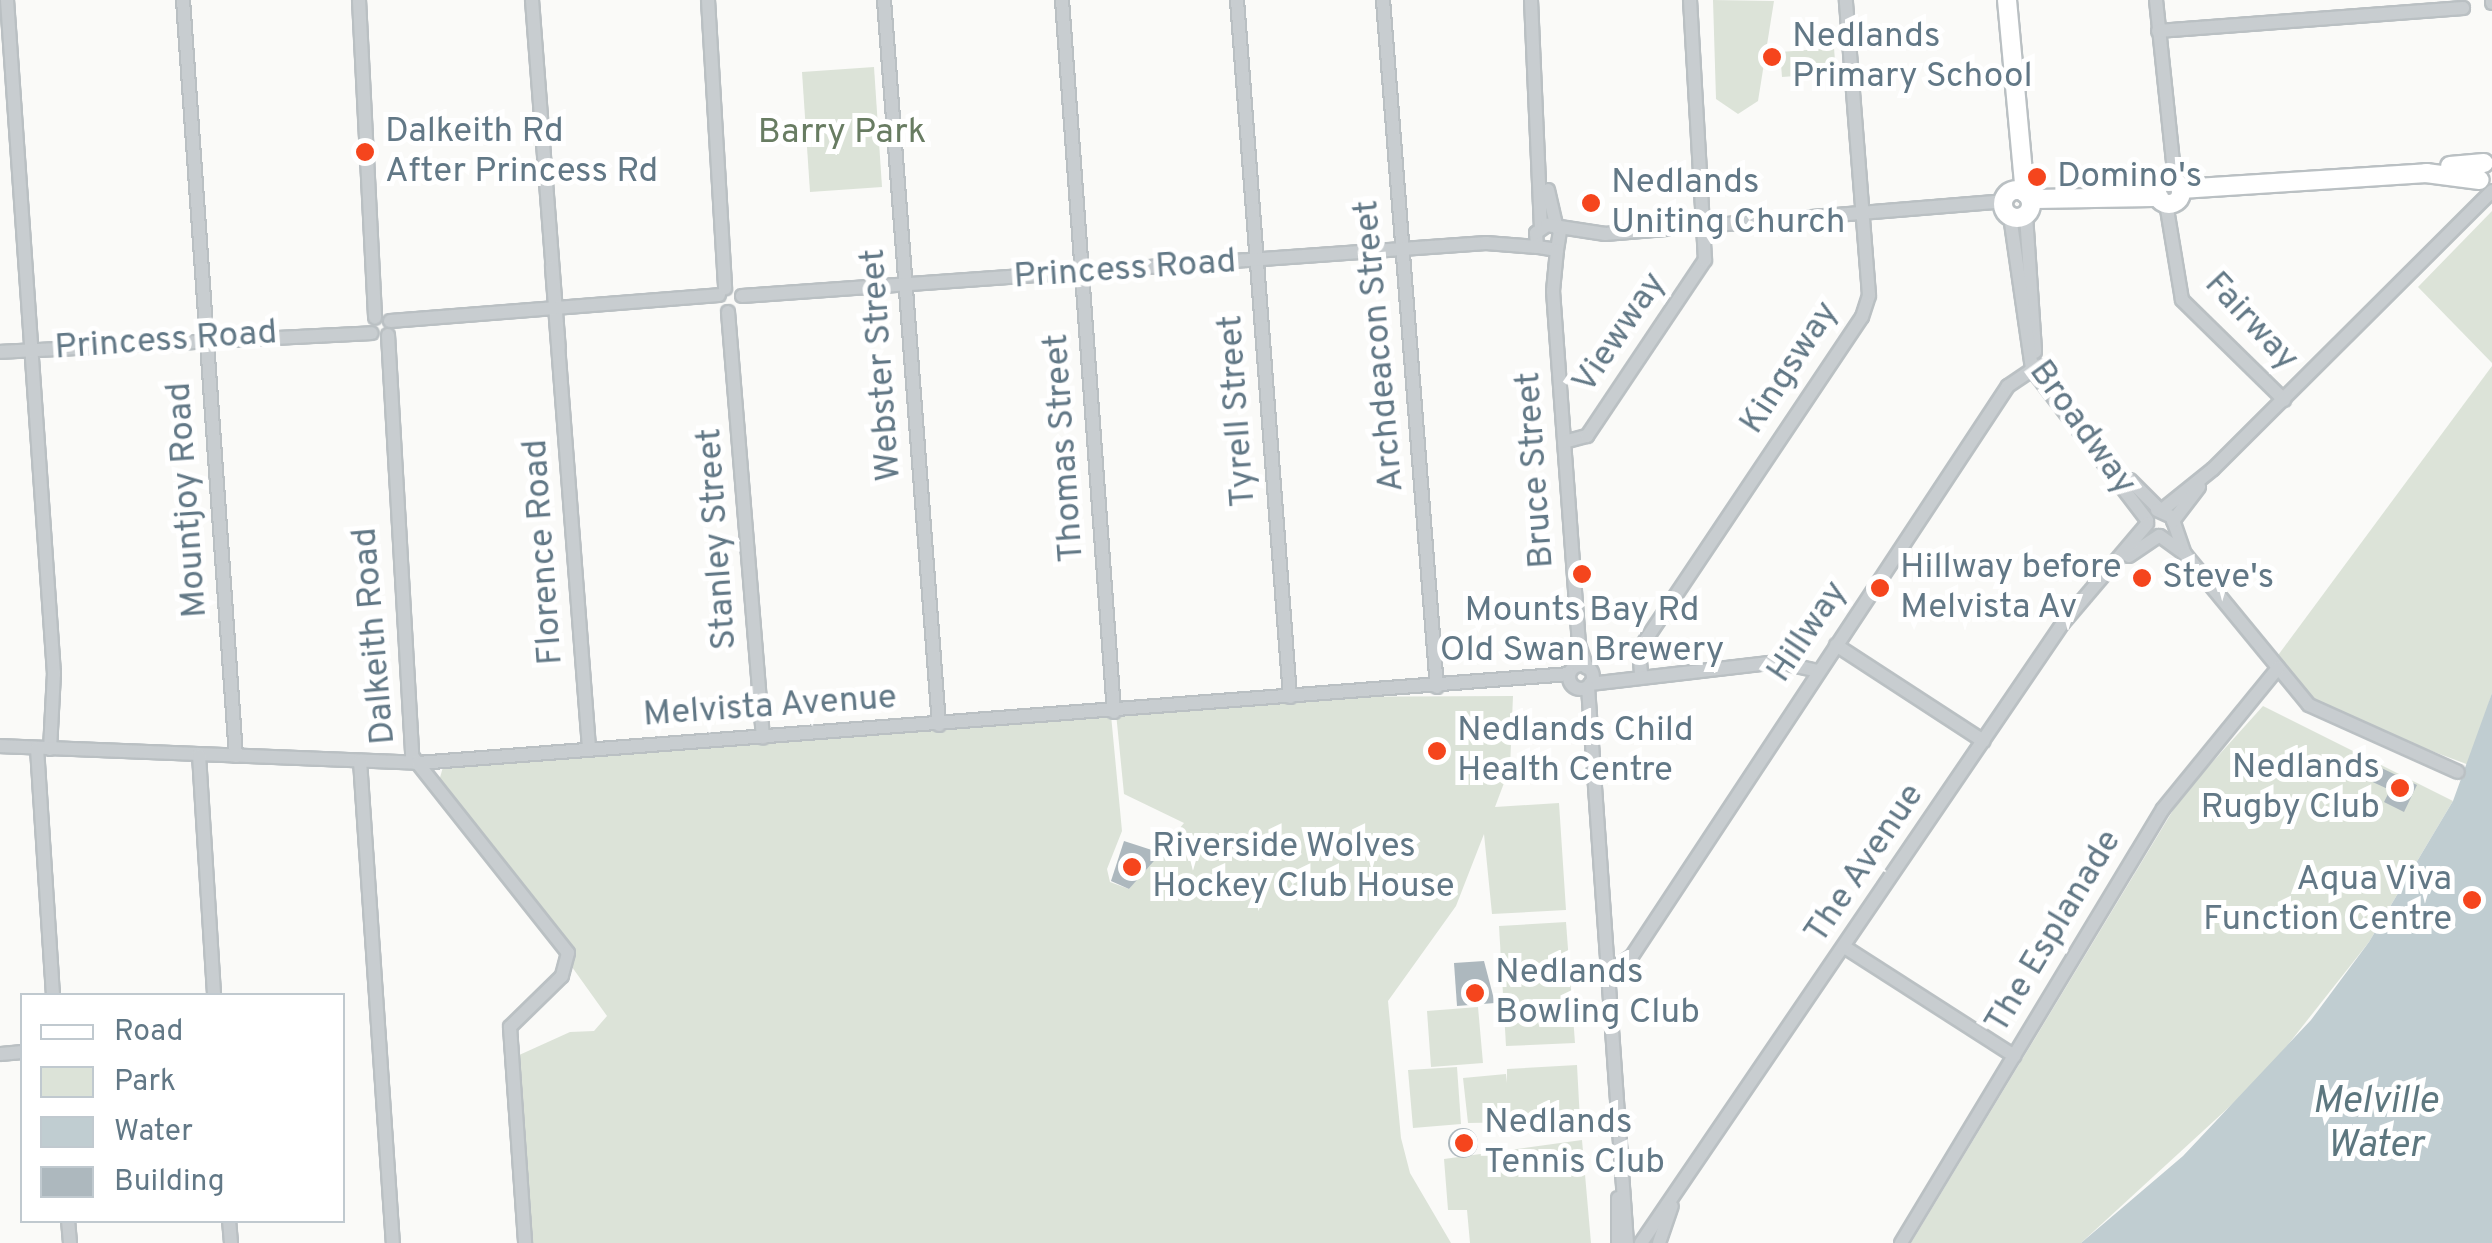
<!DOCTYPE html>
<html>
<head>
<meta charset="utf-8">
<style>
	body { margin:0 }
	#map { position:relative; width:2492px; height:1243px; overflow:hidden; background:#fafaf8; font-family:Overpass,sans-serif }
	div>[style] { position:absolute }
	.green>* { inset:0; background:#dce3d8 }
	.water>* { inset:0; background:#c0cdd1 }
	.building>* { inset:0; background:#adb8be }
	.round { border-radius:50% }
	.roads { filter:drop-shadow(2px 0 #bac0c3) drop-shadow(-2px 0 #bac0c3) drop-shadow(0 2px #bac0c3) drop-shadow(0 -2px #bac0c3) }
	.minor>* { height:12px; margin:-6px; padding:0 6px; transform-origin:6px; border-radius:6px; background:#c8cdd0 }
	.minor>.ring { margin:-6px; padding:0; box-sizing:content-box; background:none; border:12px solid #c8cdd0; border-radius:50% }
	.major>* { height:18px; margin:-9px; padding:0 9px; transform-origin:9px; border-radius:9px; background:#fff }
	.major>.ring { margin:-9px; padding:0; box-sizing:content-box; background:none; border:18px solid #fff; border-radius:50% }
	.dots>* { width:28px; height:28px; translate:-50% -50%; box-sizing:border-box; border:5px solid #fff; border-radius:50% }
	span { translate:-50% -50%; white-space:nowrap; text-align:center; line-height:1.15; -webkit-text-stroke:10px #fff; paint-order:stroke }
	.poi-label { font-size:35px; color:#627886 }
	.left { translate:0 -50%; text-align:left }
	.right { translate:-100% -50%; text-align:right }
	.park-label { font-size:35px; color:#687c62 }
	.street-label { font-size:35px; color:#627886 }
	.water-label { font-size:38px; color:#5d777f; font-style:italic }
	.legend { position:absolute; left:20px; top:993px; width:325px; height:230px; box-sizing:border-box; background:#fff; border:2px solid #c0c9cf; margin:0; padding:12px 18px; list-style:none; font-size:30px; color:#627886 }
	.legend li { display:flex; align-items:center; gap:20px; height:50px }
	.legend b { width:50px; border:2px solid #c0c9cf }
</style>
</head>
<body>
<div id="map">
	<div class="green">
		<div style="clip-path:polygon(1713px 0,1774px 1px,1758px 101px,1738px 114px,1716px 99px)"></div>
		<div style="clip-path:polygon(1834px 48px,1836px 73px,1782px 77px,1780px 52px)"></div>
		<div style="clip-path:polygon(874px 67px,882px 187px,810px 192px,802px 72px)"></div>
		<div style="clip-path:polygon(2492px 211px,2492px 363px,2418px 287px)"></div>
		<div style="clip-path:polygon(2492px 366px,2492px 693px,2469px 765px,2309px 705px,2273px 662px)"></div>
		<div style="clip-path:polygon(1513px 696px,1510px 767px,1495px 807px,1559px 803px,1566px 910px,1492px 914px,1484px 834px,1456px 906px,1388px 1001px,1401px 1138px,1410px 1173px,1451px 1243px,528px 1243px,517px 1056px,570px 1032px,594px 1031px,607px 1016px,439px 781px,443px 767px,1111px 715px,1122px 831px,1107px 869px,1110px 882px,1129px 889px,1184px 823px,1124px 794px,1116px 713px,1290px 697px)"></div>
		<div style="clip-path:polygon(2263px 706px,2453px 801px,2369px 942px,2264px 1075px,2081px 1243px,1911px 1243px,2181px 797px)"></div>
		<div style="clip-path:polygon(1566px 922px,1575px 1043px,1506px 1046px,1499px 926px)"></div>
		<div style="clip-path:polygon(1478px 1007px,1483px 1063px,1431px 1067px,1427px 1011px)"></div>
		<div style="clip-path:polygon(1577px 1065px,1580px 1121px,1468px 1123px,1463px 1078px,1506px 1074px,1507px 1083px,1507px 1069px)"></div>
		<div style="clip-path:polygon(1457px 1067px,1461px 1124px,1413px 1128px,1408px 1070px)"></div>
		<div style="clip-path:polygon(1582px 1140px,1591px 1243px,1470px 1243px,1467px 1210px,1448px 1210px,1444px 1159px)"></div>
	</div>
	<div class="water">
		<div style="clip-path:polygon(2492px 693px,2492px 1243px,2081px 1243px,2183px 1156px,2311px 1020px,2369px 942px,2453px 801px)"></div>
	</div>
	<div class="building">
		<div style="clip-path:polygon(2371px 763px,2417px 785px,2404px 812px,2384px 802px,2390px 790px,2364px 778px)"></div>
		<div style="clip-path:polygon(1124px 841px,1161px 853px,1129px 889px,1111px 881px)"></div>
		<div style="clip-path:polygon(1484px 961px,1495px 1003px,1457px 1006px,1454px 963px)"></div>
		<div class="round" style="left:1448px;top:1128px;width:30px;height:30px"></div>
	</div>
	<div class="roads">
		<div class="minor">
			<div style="left:7px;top:0;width:675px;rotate:86.01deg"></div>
			<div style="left:54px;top:673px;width:76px;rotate:93deg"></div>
			<div style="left:183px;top:0;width:758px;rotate:85.99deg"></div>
			<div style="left:359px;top:0;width:318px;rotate:87.1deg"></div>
			<div style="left:532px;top:0;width:348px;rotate:85.6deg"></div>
			<div style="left:708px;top:0;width:289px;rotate:86.6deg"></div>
			<div style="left:884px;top:0;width:727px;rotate:85.66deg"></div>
			<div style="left:1062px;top:0;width:714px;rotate:85.82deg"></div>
			<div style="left:1237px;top:0;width:699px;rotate:85.65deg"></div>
			<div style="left:1383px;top:0;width:689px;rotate:85.51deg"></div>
			<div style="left:1531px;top:0;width:228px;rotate:87.5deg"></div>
			<div style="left:2156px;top:0;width:182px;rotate:84deg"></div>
			<div style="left:2492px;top:0;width:3px;rotate:90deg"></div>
			<div style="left:2158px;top:31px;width:306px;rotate:-4.3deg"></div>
			<div style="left:1548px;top:190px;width:39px;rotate:77deg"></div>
			<div style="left:2166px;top:203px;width:98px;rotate:80.6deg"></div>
			<div style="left:2182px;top:300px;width:143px;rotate:44.4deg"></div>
			<div style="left:2026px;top:215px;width:137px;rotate:86.2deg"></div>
			<div style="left:2010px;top:216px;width:155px;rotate:81.8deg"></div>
			<div style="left:2032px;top:369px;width:190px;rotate:52.7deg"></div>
			<div style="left:1560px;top:231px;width:19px;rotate:99deg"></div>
			<div style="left:1557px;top:250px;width:20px;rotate:-171deg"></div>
			<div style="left:1537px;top:247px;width:14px;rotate:-94deg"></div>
			<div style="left:1536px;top:233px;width:14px;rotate:-36deg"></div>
			<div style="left:1547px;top:225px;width:59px;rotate:8.8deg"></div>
			<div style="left:1605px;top:234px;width:400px;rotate:-4.7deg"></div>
			<div style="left:1557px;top:250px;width:41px;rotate:95.6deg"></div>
			<div style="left:1553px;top:291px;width:355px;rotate:85.8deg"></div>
			<div style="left:1579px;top:645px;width:24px;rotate:71deg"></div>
			<div style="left:552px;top:267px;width:484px;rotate:85.6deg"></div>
			<div style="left:742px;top:296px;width:746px;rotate:-4.07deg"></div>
			<div style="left:1486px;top:243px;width:51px;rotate:4.5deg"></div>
			<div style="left:728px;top:312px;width:427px;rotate:85.3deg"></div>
			<div style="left:390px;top:321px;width:330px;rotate:-4.5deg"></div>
			<div style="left:388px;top:335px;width:422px;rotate:86.7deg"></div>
			<div style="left:412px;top:756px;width:251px;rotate:51.6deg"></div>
			<div style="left:568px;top:953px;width:24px;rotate:105deg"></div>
			<div style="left:562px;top:976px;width:73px;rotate:135.6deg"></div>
			<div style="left:510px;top:1027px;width:217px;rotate:86deg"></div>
			<div style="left:0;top:352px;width:372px;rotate:-2.9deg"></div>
			<div style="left:1564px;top:442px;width:24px;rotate:-15deg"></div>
			<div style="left:1587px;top:436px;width:212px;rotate:-56.2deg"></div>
			<div style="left:1705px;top:260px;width:260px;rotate:-93.3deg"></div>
			<div style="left:2130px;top:480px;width:41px;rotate:45deg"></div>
			<div style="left:2157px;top:510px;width:17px;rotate:25deg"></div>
			<div style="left:2172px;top:517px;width:37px;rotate:71deg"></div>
			<div style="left:2162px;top:510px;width:65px;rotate:-38.8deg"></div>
			<div style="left:2213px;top:469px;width:394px;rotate:-44.9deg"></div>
			<div style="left:2173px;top:521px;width:43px;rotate:-52.6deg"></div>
			<div style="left:2160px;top:536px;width:31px;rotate:36deg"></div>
			<div style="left:2185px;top:554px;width:195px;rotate:50.6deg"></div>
			<div style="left:2309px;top:705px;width:163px;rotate:24.2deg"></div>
			<div style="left:2129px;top:556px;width:36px;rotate:-34deg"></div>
			<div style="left:1836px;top:645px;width:176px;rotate:33.1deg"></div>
			<div class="ring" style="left:1569px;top:665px;width:12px;height:12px"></div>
			<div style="left:1641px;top:673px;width:23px;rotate:-95deg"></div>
			<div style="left:1639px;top:650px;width:401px;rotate:-56.2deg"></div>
			<div style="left:1862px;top:317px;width:23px;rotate:-72deg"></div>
			<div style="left:1869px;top:295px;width:296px;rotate:-94.5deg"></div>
			<div style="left:1590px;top:684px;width:189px;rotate:-6.7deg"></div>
			<div style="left:1778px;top:662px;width:41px;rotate:12.7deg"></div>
			<div style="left:1588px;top:687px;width:557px;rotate:85.99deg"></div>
			<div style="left:0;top:746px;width:418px;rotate:2.3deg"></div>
			<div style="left:418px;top:763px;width:1154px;rotate:-4.42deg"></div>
			<div style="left:37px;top:748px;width:249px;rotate:86.3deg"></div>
			<div style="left:199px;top:755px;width:241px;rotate:86.4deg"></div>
			<div style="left:360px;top:761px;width:483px;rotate:86.1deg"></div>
			<div style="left:1846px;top:948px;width:200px;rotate:32.7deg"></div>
			<div style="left:1604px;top:975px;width:34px;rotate:-34deg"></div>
			<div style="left:1632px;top:956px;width:683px;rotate:-56.59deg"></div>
			<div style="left:2008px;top:386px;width:36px;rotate:-34deg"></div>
			<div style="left:0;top:1054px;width:22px;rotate:-5deg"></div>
			<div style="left:1618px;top:1198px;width:45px;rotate:90deg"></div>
			<div style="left:68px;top:1220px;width:23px;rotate:85deg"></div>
			<div style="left:229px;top:1220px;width:23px;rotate:85deg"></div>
			<div style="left:1641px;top:1243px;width:750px;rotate:-55.76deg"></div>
			<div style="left:2063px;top:623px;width:130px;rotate:-49.7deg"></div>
			<div style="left:1659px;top:1243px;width:39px;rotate:-71deg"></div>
			<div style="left:1901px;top:1243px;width:507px;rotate:-58.88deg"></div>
			<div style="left:2163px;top:809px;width:182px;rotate:-50.8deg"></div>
		</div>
		<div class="major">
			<div style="left:2007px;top:0;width:194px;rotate:84.7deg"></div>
			<div style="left:2450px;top:166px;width:34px;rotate:-5deg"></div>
			<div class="ring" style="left:2157px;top:180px;width:6px;height:6px"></div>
			<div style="left:2181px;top:189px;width:246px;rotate:-3.7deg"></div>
			<div style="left:2426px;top:173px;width:54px;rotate:7.4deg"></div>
			<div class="ring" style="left:2003px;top:190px;width:10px;height:10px"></div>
			<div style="left:2030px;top:199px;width:129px;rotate:-0.9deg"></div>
		</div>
	</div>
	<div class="dots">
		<div style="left:1772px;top:57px;background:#f5451d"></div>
		<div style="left:365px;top:152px;background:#f5451d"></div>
		<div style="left:2037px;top:177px;background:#f5451d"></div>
		<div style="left:1591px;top:203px;background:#f5451d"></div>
		<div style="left:1582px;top:574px;background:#f5451d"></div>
		<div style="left:2142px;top:578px;background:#f5451d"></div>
		<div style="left:1880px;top:588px;background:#f5451d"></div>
		<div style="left:1437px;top:751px;background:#f5451d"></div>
		<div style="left:2400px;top:788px;background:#f5451d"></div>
		<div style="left:1132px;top:867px;background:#f5451d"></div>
		<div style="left:2472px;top:900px;background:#f5451d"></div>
		<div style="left:1475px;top:993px;background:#f5451d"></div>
		<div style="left:1464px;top:1143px;background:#f5451d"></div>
	</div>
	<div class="poi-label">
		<span class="left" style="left:1792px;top:57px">Nedlands<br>Primary School</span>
		<span class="left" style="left:385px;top:152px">Dalkeith Rd<br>After Princess Rd</span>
		<span class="left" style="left:2057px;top:177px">Domino's</span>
		<span class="left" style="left:1611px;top:203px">Nedlands<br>Uniting Church</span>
		<span class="left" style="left:1900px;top:588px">Hillway before<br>Melvista Av</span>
		<span class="left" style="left:2162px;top:578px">Steve's</span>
		<span style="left:1582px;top:631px">Mounts Bay Rd<br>Old Swan Brewery</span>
		<span class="left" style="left:1457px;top:751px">Nedlands Child<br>Health Centre</span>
		<span class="right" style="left:2380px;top:788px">Nedlands<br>Rugby Club</span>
		<span class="left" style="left:1152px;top:867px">Riverside Wolves<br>Hockey Club House</span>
		<span class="right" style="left:2452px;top:900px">Aqua Viva<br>Function Centre</span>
		<span class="left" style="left:1495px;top:993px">Nedlands<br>Bowling Club</span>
		<span class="left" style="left:1484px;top:1143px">Nedlands<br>Tennis Club</span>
	</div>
	<div class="park-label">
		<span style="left:842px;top:133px">Barry Park</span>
	</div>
	<div class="street-label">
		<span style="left:1125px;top:270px;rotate:-4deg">Princess Road</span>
		<span style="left:2251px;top:322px;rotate:47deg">Fairway</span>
		<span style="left:1620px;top:333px;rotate:-56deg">Viewway</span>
		<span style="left:166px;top:341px;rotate:-4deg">Princess Road</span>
		<span style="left:1380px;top:346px;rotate:-95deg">Archdeacon Street</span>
		<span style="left:882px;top:365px;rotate:-94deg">Webster Street</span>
		<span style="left:1790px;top:368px;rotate:-57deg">Kingsway</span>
		<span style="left:1238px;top:411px;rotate:-94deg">Tyrell Street</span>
		<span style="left:2082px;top:428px;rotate:54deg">Broadway</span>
		<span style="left:1065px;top:448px;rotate:-94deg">Thomas Street</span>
		<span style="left:1536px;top:470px;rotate:-94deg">Bruce Street</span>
		<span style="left:188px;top:500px;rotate:-94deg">Mountjoy Road</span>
		<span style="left:718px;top:539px;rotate:-94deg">Stanley Street</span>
		<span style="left:544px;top:552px;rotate:-94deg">Florence Road</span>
		<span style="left:1808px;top:632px;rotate:-56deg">Hillway</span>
		<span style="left:375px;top:636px;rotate:-95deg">Dalkeith Road</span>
		<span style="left:770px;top:707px;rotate:-4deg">Melvista Avenue</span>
		<span style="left:1865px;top:864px;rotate:-56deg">The Avenue</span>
		<span style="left:2054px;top:932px;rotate:-59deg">The Esplanade</span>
	</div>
	<div class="water-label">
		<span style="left:2375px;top:1125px">Melville<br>Water</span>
	</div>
	<ul class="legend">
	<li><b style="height:12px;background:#fff"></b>Road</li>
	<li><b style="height:28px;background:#dce3d8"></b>Park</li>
	<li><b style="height:28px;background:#c0cdd1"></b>Water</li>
	<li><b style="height:28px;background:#adb8be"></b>Building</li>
	</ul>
</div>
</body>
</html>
